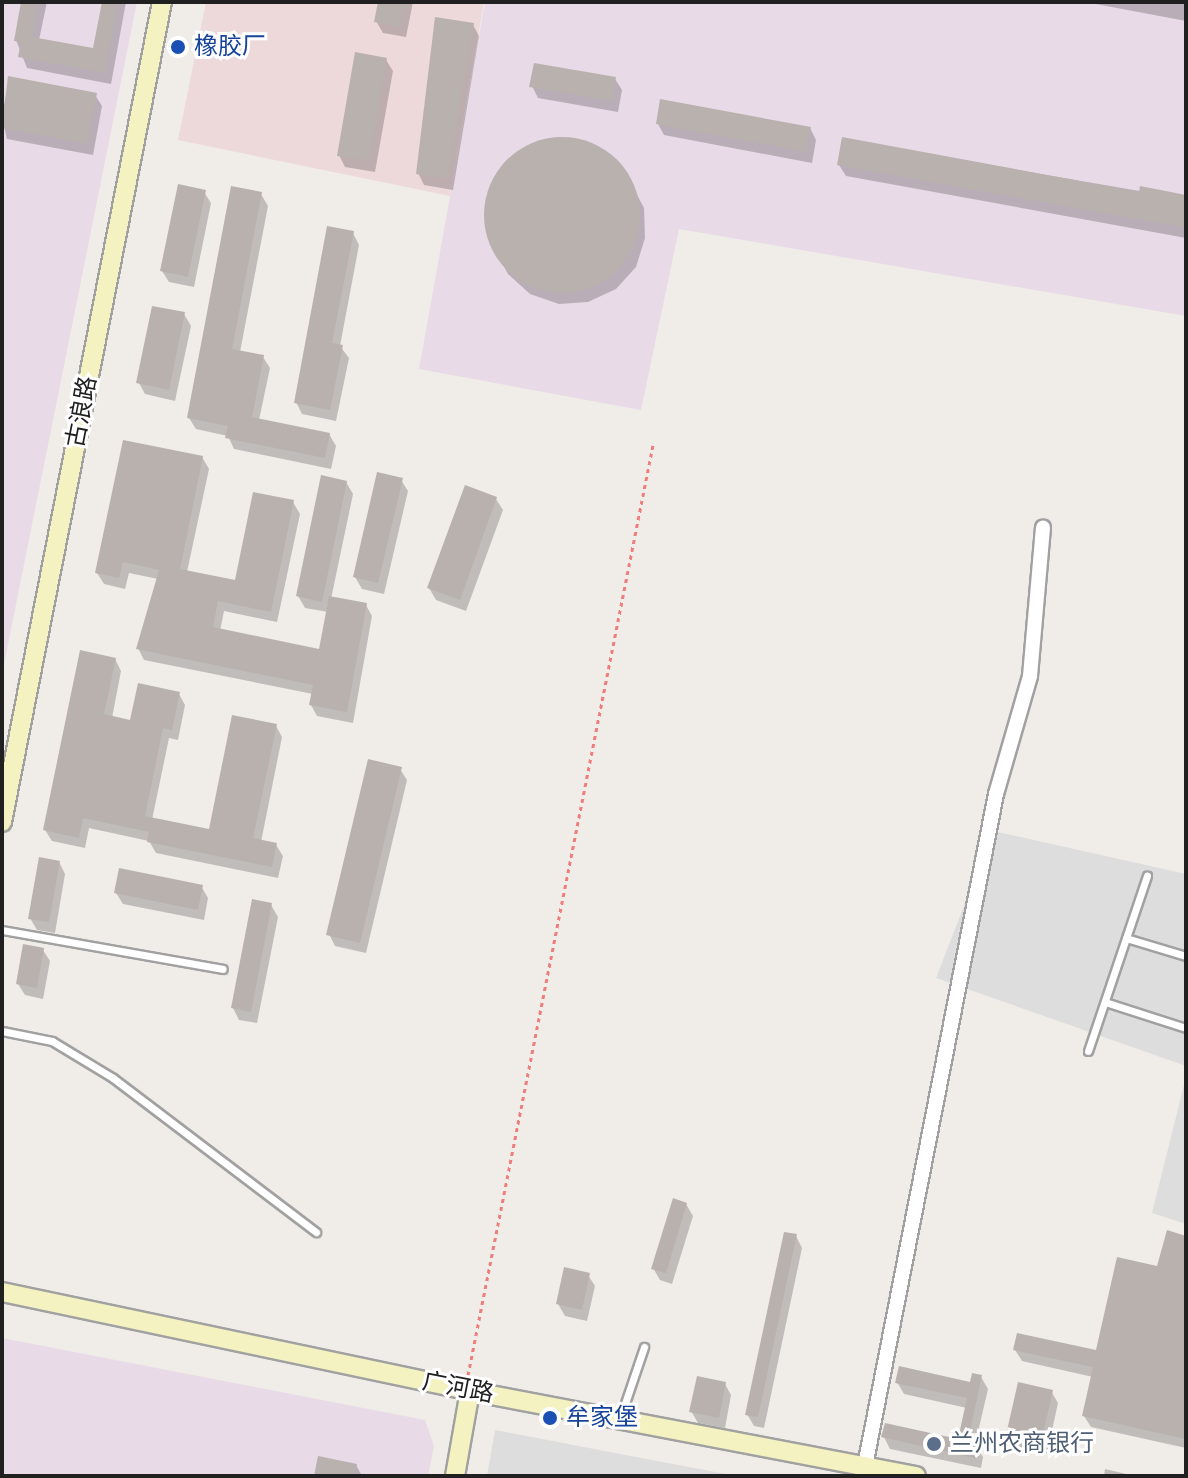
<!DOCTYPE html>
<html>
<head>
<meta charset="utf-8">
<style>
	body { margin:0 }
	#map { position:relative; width:1188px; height:1478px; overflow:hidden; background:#f0ece8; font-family:Karla,"Noto Sans SC",sans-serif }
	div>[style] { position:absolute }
	.residential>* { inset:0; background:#dedddd }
	.commercial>* { inset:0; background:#eed9da }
	.industrial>* { inset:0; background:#e8dae7 }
	.shadow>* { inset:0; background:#0003 }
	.building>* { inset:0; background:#b9b1ad }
	.round { border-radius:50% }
	.path>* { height:3px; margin-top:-1.5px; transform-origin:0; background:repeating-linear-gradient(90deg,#ed7e7b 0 4px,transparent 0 8px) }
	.roads { filter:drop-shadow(2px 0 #a1a1a1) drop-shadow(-2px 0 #a1a1a1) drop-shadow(0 2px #a1a1a1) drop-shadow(0 -2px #a1a1a1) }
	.lane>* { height:7px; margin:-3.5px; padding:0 3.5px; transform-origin:3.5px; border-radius:3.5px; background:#fff }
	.street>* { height:14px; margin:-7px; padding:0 7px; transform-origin:7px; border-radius:7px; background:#fff }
	.secondary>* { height:18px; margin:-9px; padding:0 9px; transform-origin:9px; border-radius:9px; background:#f4f2c1 }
	.dots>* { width:22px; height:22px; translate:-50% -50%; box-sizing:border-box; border:4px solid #fff; border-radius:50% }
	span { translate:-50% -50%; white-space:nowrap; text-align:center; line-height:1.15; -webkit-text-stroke:6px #fff; paint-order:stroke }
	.transit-label { font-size:24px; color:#164399 }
	.left { translate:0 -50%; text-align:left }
	.street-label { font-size:24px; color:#202020 }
	.service-label { font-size:24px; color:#4e5e75 }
	.frame { position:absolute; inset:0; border:4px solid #202020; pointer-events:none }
</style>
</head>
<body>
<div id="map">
	<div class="residential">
		<div style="clip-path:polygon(993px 831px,1186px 874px,1186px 1066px,936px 978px)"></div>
		<div style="clip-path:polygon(1186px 1077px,1186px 1224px,1152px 1213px)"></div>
		<div style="clip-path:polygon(495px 1430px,736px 1476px,487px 1476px)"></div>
	</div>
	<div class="commercial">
		<div style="clip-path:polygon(206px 2px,484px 2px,450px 196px,178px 140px)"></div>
	</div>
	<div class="industrial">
		<div style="clip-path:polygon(2px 2px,137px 2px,2px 674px)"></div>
		<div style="clip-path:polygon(485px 2px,1186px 2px,1186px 316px,679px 229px,641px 410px,419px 369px)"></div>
		<div style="clip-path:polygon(2px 1338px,425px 1420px,434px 1446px,428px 1476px,2px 1476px)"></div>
	</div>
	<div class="shadow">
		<div style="clip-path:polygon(23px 2px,47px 2px,39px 40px,95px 50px,104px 2px,126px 2px,111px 84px,27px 68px,16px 40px)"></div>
		<div style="clip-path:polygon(380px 2px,413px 2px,406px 37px,383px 33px,376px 21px)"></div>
		<div style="clip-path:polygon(1085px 2px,1186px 2px,1186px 21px)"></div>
		<div style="clip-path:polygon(437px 19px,473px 25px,479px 36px,453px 190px,424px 185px,418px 173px)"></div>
		<div style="clip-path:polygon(386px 60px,393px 71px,375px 172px,345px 167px,339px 155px)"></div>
		<div style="clip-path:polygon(9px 79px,95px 95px,102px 106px,93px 155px,7px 139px,2px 117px)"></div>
		<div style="clip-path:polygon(615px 79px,622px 90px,618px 112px,538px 98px,532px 86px)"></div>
		<div style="clip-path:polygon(658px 124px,810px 128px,816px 140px,812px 163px,664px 135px)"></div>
		<div style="clip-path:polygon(572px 139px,601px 149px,623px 168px,644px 208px,645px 238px,636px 267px,616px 289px,588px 302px,559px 304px,530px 294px,508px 274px,487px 234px,485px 204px,495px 176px,515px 154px,542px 141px)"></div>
		<div style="clip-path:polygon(844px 140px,1186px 199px,1186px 238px,846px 176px,839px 165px)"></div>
		<div style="clip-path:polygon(204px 192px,211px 203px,194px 287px,169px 282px,162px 271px)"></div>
		<div style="clip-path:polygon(261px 194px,268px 206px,240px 352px,263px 357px,270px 368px,259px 420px,329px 434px,336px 446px,331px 469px,234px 449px,228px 436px,196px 429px,189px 418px)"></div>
		<div style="clip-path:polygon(353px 233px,359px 245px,340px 346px,349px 358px,336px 421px,302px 414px,296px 402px)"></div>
		<div style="clip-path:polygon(184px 314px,191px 326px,175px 401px,145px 394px,139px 383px)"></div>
		<div style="clip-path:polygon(202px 457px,209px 469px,187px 572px,237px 583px,293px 502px,300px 514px,277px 622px,224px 611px,220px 631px,321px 651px,328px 612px,305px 608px,298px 596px,346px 482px,353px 494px,331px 599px,366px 605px,372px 616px,353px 723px,317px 716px,311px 705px,313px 694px,144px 660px,138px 648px,158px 579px,129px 573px,125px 589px,104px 584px,97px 573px)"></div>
		<div style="clip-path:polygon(401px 480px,408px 491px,384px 594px,362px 589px,355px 577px)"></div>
		<div style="clip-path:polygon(496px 499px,503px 510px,466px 611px,436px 600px,429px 588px)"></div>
		<div style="clip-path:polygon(115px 659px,121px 671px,112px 718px,132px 722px,179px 694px,185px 705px,178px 740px,169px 738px,152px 820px,210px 831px,276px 726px,282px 737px,261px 842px,276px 845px,283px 856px,278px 878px,156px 853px,149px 841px,89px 828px,85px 848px,52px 841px,45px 830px)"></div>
		<div style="clip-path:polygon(400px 769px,407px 780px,366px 953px,335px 946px,329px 934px)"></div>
		<div style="clip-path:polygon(59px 862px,65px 874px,55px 933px,37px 930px,30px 918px)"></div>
		<div style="clip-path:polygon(201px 886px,208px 898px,204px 920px,123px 904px,116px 893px)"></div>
		<div style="clip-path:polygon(271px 905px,278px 917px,257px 1023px,239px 1020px,233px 1008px)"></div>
		<div style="clip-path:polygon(43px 950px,50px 961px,43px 999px,25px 995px,18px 984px)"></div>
		<div style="clip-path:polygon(686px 1204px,693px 1216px,672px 1284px,660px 1280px,653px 1268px)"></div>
		<div style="clip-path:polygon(796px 1236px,802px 1248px,764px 1428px,754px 1426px,747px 1414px)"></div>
		<div style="clip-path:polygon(1186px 1239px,1186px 1448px,1091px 1427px,1084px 1416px,1093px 1377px,1022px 1361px,1015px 1350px,1098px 1353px)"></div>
		<div style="clip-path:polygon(588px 1275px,595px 1286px,587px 1321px,565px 1316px,558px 1304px)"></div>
		<div style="clip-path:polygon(981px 1377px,988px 1389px,975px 1445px,983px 1457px,981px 1468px,890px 1449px,884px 1437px,959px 1441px,967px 1408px,904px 1394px,897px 1382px,972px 1384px)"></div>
		<div style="clip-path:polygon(725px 1384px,731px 1395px,725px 1428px,698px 1423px,691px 1411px)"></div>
		<div style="clip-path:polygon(1051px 1391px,1058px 1403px,1047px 1453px,1015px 1446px,1008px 1435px)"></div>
		<div style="clip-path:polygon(356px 1465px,362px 1476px,316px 1476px)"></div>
		<div style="clip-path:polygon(1105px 1469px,1135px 1476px,1104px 1476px)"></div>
	</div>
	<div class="building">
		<div style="clip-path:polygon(21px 2px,39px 2px,32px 37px,93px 48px,102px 2px,118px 2px,105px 73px,18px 57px,21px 42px,14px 41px)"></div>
		<div style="clip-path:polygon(378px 2px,405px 2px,400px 27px,374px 22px)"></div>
		<div style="clip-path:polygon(435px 17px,474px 23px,447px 179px,416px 174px)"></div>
		<div style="clip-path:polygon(355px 52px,387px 58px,369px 161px,337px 156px)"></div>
		<div style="clip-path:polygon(534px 63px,616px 77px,612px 101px,529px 87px)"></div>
		<div style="clip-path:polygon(8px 76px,97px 93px,87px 144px,2px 128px)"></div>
		<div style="clip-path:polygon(660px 99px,811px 127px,806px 152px,656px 124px)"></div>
		<div style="clip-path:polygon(842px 137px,1139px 192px,1140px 186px,1186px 195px,1186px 228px,837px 165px)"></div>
		<div class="round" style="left:484px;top:137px;width:156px;height:156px"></div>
		<div style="clip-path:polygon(178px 184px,206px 190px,188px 277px,160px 271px)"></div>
		<div style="clip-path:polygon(231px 186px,262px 192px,232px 349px,264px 355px,252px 417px,330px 433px,325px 458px,225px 438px,228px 426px,187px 418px)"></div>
		<div style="clip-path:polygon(327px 226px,354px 231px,332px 343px,343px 345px,330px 410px,294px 403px)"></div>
		<div style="clip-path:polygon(152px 306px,185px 312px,169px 390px,136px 383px)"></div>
		<div style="clip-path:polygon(123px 440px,203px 456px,180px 569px,235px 580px,253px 492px,294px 500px,271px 612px,218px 601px,213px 627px,319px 649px,329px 596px,367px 603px,347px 712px,309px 705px,313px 685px,136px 649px,159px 570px,123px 562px,119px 578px,95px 573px)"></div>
		<div style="clip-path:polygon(377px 472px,403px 478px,378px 583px,353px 577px)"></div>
		<div style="clip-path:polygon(321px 475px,347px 481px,322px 602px,296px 596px)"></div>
		<div style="clip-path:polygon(465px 485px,497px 497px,460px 600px,427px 588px)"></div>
		<div style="clip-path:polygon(80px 650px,116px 658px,104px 714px,130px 720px,138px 683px,180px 692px,172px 730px,163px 728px,145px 816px,209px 829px,232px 715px,277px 724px,253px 838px,277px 843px,272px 867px,147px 842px,149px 832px,83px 818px,79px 838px,43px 830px)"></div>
		<div style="clip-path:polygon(368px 759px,402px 767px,360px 943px,326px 935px)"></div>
		<div style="clip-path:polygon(39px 857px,60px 861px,49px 922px,28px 919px)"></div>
		<div style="clip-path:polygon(119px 868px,203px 885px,198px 910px,114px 893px)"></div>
		<div style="clip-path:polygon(252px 899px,272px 903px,251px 1012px,231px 1008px)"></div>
		<div style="clip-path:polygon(23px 944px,44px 948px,37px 988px,16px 984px)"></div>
		<div style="clip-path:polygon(673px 1198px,687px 1203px,666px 1273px,651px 1269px)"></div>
		<div style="clip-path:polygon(1167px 1230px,1186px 1236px,1186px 1439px,1082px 1416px,1093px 1367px,1013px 1350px,1017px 1333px,1096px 1350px,1117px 1257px,1157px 1266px)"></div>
		<div style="clip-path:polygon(784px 1232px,797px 1234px,758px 1417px,745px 1415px)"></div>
		<div style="clip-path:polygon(564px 1267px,590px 1273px,582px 1310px,556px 1304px)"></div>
		<div style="clip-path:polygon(899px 1366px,970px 1382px,972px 1373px,982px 1375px,968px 1441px,978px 1443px,975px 1458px,881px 1437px,885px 1423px,958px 1439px,967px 1398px,895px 1383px)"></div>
		<div style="clip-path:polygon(697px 1376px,726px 1382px,719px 1418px,689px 1412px)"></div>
		<div style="clip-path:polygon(1018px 1382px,1053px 1390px,1041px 1443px,1006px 1435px)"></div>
		<div style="clip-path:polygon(318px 1456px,357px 1464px,355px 1476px,314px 1476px)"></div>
	</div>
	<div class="path">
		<div style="left:468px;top:1375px;width:948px;rotate:-78.75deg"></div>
	</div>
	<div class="roads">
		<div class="lane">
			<div style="left:2px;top:930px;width:224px;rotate:10deg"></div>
			<div style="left:1126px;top:938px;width:63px;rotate:16.7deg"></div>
			<div style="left:1105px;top:1002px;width:85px;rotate:17.8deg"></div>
			<div style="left:2px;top:1031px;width:51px;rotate:11.3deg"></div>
			<div style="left:52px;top:1041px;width:71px;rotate:31.2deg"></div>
			<div style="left:113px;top:1078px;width:255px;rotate:37.2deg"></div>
			<div style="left:1088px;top:1051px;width:185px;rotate:-71.4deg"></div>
			<div style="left:620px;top:1418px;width:75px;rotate:-71.3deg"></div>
		</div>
		<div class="street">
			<div style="left:865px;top:1466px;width:685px;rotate:-78.97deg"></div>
			<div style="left:996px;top:794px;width:123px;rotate:-73.9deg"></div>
			<div style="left:1030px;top:676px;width:149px;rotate:-85deg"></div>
		</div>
		<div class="secondary">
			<div style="left:2px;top:822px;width:835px;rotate:-78.96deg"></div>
			<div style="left:2px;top:1292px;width:478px;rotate:11.9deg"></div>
			<div style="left:470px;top:1391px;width:454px;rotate:10.8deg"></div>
			<div style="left:455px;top:1476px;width:86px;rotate:-80deg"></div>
		</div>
	</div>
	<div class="dots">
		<div style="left:178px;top:47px;background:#1a4fb4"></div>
		<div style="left:550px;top:1418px;background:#1a4fb4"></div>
		<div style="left:934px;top:1444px;background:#5c6f8a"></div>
	</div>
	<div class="transit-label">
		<span class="left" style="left:194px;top:47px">橡胶厂</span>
		<span class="left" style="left:566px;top:1418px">牟家堡</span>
	</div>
	<div class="street-label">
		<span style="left:82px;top:412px;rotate:-79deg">古浪路</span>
		<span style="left:458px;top:1388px;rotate:11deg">广河路</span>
	</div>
	<div class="service-label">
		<span class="left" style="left:950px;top:1444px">兰州农商银行</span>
	</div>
	<div class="frame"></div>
</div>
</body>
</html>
